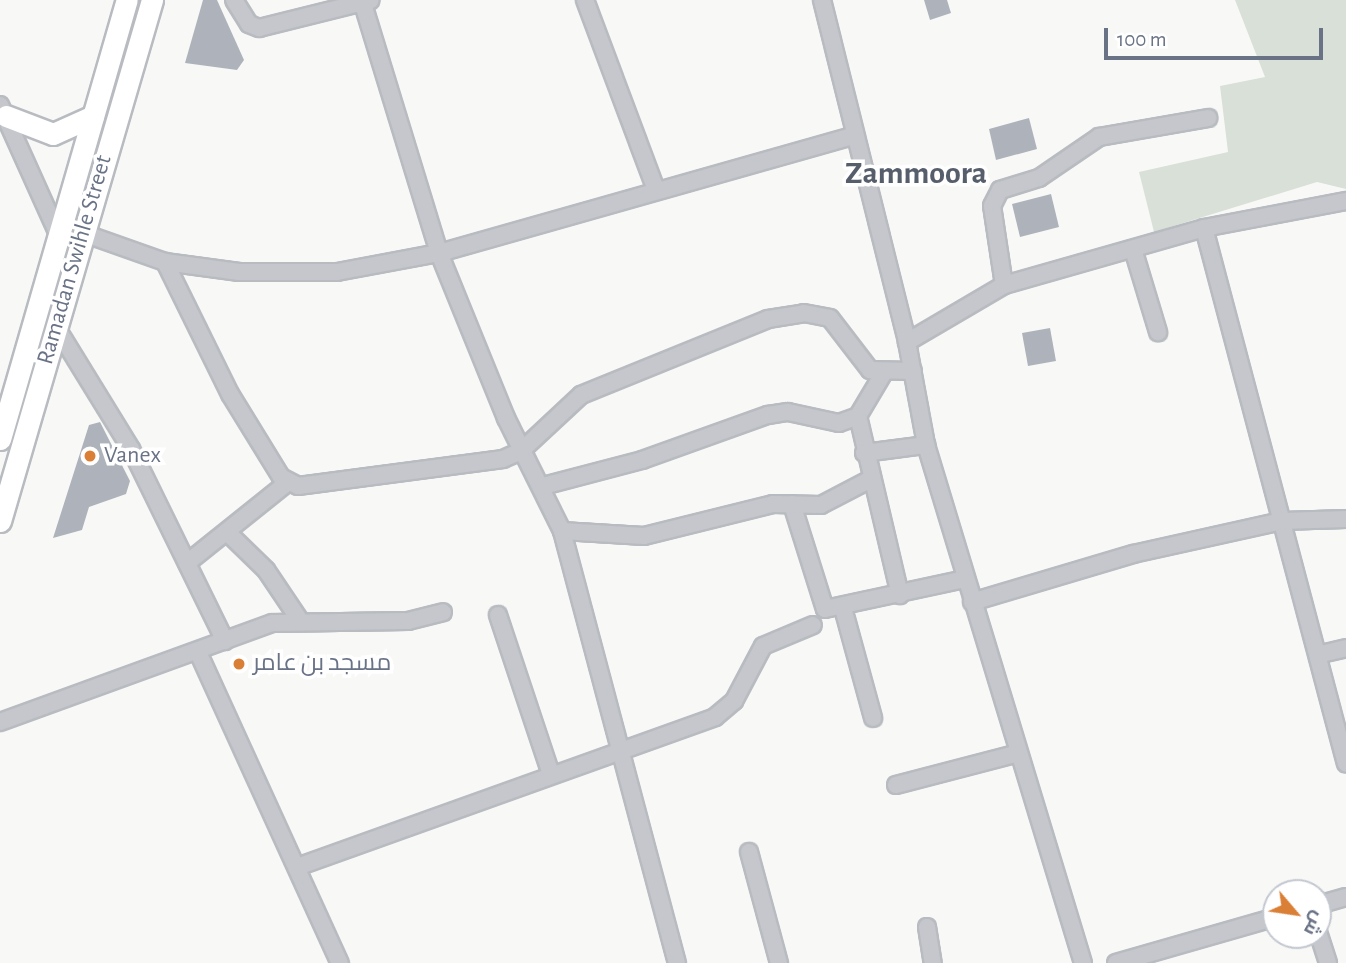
<!DOCTYPE html>
<html>
<head>
<meta charset="utf-8">
<style>
	body { margin:0 }
	#map { position:relative; width:1346px; height:963px; overflow:hidden; background:#f8f9f7; font-family:"Alegreya Sans",Cairo,sans-serif }
	div>[style] { position:absolute }
	.green>* { inset:0; background:#d9e0d8 }
	.building>* { inset:0; background:#aeb3bb }
	.roads { filter:drop-shadow(2px 0 #b8bbc0) drop-shadow(-2px 0 #b8bbc0) drop-shadow(0 2px #b8bbc0) drop-shadow(0 -2px #b8bbc0) }
	.minor>* { height:16px; margin:-8px; padding:0 8px; transform-origin:8px; border-radius:8px; background:#c5c7cc }
	.major>* { height:21px; margin:-10.5px; padding:0 10.5px; transform-origin:10.5px; border-radius:10.5px; background:#fff }
	.dots>* { width:19px; height:19px; translate:-50% -50%; box-sizing:border-box; border:4px solid #fff; border-radius:50% }
	span { translate:-50% -50%; white-space:nowrap; text-align:center; line-height:1.15; -webkit-text-stroke:7px #fff; paint-order:stroke }
	.street-label { font-size:24px; color:#6a7386 }
	.poi-label { font-size:24px; color:#6a7386 }
	.left { translate:0 -50%; text-align:left }
	.district-label { font-size:32px; color:#575e6b; font-weight:700 }
	.north { position:absolute; left:1262px; top:879px; width:70px; height:70px; box-sizing:border-box; background:#fff; border:2px solid #c3c7cf; border-radius:50%; rotate:119deg; font-size:19px; font-weight:700; line-height:28px; text-align:center; color:#6a7386 }
	.north::after { content:''; display:block; margin:auto; width:24px; height:32px; background:#da7f36; clip-path:polygon(50% 0,100% 100%,50% 72%,0 100%) }
	.scale { position:absolute; left:1104px; top:28px; width:219px; height:32px; box-sizing:border-box; border:4px solid #6a7386; border-top:0; padding-left:9px; font-size:21px; line-height:24px; white-space:nowrap; color:#6a7386; -webkit-text-stroke:5px #fff; paint-order:stroke }
</style>
</head>
<body>
<div id="map">
	<div class="green">
		<div style="clip-path:polygon(1235px 0,1346px 0,1346px 189px,1317px 182px,1154px 232px,1139px 172px,1228px 152px,1220px 86px,1265px 77px)"></div>
	</div>
	<div class="building">
		<div style="clip-path:polygon(203px 0,217px 0,244px 60px,237px 70px,185px 63px)"></div>
		<div style="clip-path:polygon(924px 0,947px 0,951px 13px,930px 20px)"></div>
		<div style="clip-path:polygon(1029px 118px,1037px 149px,996px 160px,989px 129px)"></div>
		<div style="clip-path:polygon(1051px 194px,1059px 227px,1020px 237px,1012px 204px)"></div>
		<div style="clip-path:polygon(1050px 328px,1056px 361px,1028px 366px,1022px 333px)"></div>
		<div style="clip-path:polygon(100px 422px,130px 481px,126px 494px,89px 507px,82px 530px,53px 538px,89px 425px)"></div>
	</div>
	<div class="roads">
		<div class="minor">
			<div style="left:234px;top:0;width:28px;rotate:58deg"></div>
			<div style="left:249px;top:24px;width:11px;rotate:22deg"></div>
			<div style="left:259px;top:28px;width:115px;rotate:-14deg"></div>
			<div style="left:585px;top:0;width:203px;rotate:69.5deg"></div>
			<div style="left:822px;top:0;width:352px;rotate:76deg"></div>
			<div style="left:907px;top:342px;width:105px;rotate:79.5deg"></div>
			<div style="left:926px;top:445px;width:541px;rotate:73.14deg"></div>
			<div style="left:363px;top:4px;width:260px;rotate:73deg"></div>
			<div style="left:439px;top:253px;width:178px;rotate:67.9deg"></div>
			<div style="left:506px;top:418px;width:126px;rotate:63.6deg"></div>
			<div style="left:562px;top:531px;width:447px;rotate:75.1deg"></div>
			<div style="left:0;top:105px;width:144px;rotate:65.8deg"></div>
			<div style="left:1204px;top:228px;width:145px;rotate:-10.8deg"></div>
			<div style="left:83px;top:233px;width:87px;rotate:19.5deg"></div>
			<div style="left:165px;top:262px;width:75px;rotate:7.7deg"></div>
			<div style="left:239px;top:272px;width:98px"></div>
			<div style="left:337px;top:272px;width:104px;rotate:-10.6deg"></div>
			<div style="left:439px;top:253px;width:430px;rotate:-15.8deg"></div>
			<div style="left:1133px;top:249px;width:87px;rotate:73.2deg"></div>
			<div style="left:165px;top:262px;width:147px;rotate:63.8deg"></div>
			<div style="left:230px;top:394px;width:97px;rotate:58.4deg"></div>
			<div style="left:281px;top:477px;width:19px;rotate:28deg"></div>
			<div style="left:298px;top:486px;width:207px;rotate:-7.5deg"></div>
			<div style="left:503px;top:459px;width:20px;rotate:-24deg"></div>
			<div style="left:521px;top:451px;width:82px;rotate:-43deg"></div>
			<div style="left:581px;top:395px;width:202px;rotate:-22.1deg"></div>
			<div style="left:768px;top:319px;width:36px;rotate:-9deg"></div>
			<div style="left:804px;top:313px;width:26px;rotate:11deg"></div>
			<div style="left:830px;top:318px;width:66px;rotate:52.4deg"></div>
			<div style="left:870px;top:370px;width:43px;rotate:1.3deg"></div>
			<div style="left:1004px;top:285px;width:80px;rotate:-98.6deg"></div>
			<div style="left:992px;top:206px;width:18px;rotate:-63deg"></div>
			<div style="left:1000px;top:190px;width:41px;rotate:-17.1deg"></div>
			<div style="left:1039px;top:178px;width:73px;rotate:-34.3deg"></div>
			<div style="left:1099px;top:137px;width:111px;rotate:-9.9deg"></div>
			<div style="left:56px;top:327px;width:143px;rotate:58.4deg"></div>
			<div style="left:131px;top:449px;width:214px;rotate:63.9deg"></div>
			<div style="left:907px;top:342px;width:113px;rotate:-30.4deg"></div>
			<div style="left:1004px;top:285px;width:208px;rotate:-15.9deg"></div>
			<div style="left:1204px;top:228px;width:554px;rotate:75.16deg"></div>
			<div style="left:883px;top:374px;width:49px;rotate:120.8deg"></div>
			<div style="left:858px;top:416px;width:184px;rotate:76.8deg"></div>
			<div style="left:864px;top:453px;width:63px;rotate:-7.4deg"></div>
			<div style="left:543px;top:486px;width:102px;rotate:-14.7deg"></div>
			<div style="left:642px;top:460px;width:134px;rotate:-19.7deg"></div>
			<div style="left:768px;top:415px;width:20px;rotate:-9deg"></div>
			<div style="left:788px;top:412px;width:52px;rotate:12.2deg"></div>
			<div style="left:839px;top:423px;width:20px;rotate:-20deg"></div>
			<div style="left:792px;top:504px;width:110px;rotate:72.6deg"></div>
			<div style="left:825px;top:609px;width:143px;rotate:-12.1deg"></div>
			<div style="left:562px;top:531px;width:82px;rotate:3.5deg"></div>
			<div style="left:644px;top:536px;width:133px;rotate:-13.9deg"></div>
			<div style="left:773px;top:504px;width:48px;rotate:1.2deg"></div>
			<div style="left:821px;top:505px;width:56px;rotate:-27.5deg"></div>
			<div style="left:229px;top:534px;width:52px;rotate:44.2deg"></div>
			<div style="left:266px;top:570px;width:59px;rotate:56deg"></div>
			<div style="left:187px;top:563px;width:128px;rotate:-38.7deg"></div>
			<div style="left:972px;top:602px;width:168px;rotate:-16.6deg"></div>
			<div style="left:1133px;top:554px;width:153px;rotate:-12.5deg"></div>
			<div style="left:1282px;top:521px;width:64px;rotate:-1.8deg"></div>
			<div style="left:843px;top:608px;width:114px;rotate:74.7deg"></div>
			<div style="left:498px;top:615px;width:168px;rotate:71.6deg"></div>
			<div style="left:198px;top:652px;width:342px;rotate:65.5deg"></div>
			<div style="left:1321px;top:654px;width:26px;rotate:-13deg"></div>
			<div style="left:0;top:722px;width:289px;rotate:-20deg"></div>
			<div style="left:272px;top:623px;width:136px;rotate:-0.8deg"></div>
			<div style="left:408px;top:621px;width:36px;rotate:-14deg"></div>
			<div style="left:896px;top:785px;width:123px;rotate:-14.6deg"></div>
			<div style="left:749px;top:852px;width:115px;rotate:74.9deg"></div>
			<div style="left:297px;top:867px;width:444px;rotate:-19.7deg"></div>
			<div style="left:715px;top:717px;width:25px;rotate:-40deg"></div>
			<div style="left:734px;top:701px;width:62px;rotate:-62.2deg"></div>
			<div style="left:763px;top:646px;width:54px;rotate:-22.8deg"></div>
			<div style="left:1318px;top:905px;width:29px;rotate:-16deg"></div>
			<div style="left:927px;top:927px;width:36px;rotate:81deg"></div>
			<div style="left:1318px;top:932px;width:33px;rotate:72deg"></div>
			<div style="left:1116px;top:963px;width:166px;rotate:-16deg"></div>
		</div>
		<div class="major">
			<div style="left:6px;top:116px;width:50px;rotate:21deg"></div>
			<div style="left:53px;top:134px;width:44px;rotate:-24.2deg"></div>
			<div style="left:0;top:439px;width:457px;rotate:-73.9deg"></div>
			<div style="left:0;top:521px;width:543px;rotate:-73.74deg"></div>
		</div>
	</div>
	<div class="dots">
		<div style="left:90px;top:456px;background:#da7f36"></div>
		<div style="left:239px;top:664px;background:#da7f36"></div>
	</div>
	<div class="street-label">
		<span style="left:75px;top:260px;rotate:-74deg">Ramadan Swihle Street</span>
	</div>
	<div class="poi-label">
		<span class="left" style="left:104px;top:456px">Vanex</span>
		<span class="left" style="left:253px;top:664px">مسجد بن عامر</span>
	</div>
	<div class="district-label">
		<span style="left:916px;top:173px">Zammoora</span>
	</div>
	<div class="north">ش</div>
	<div class="scale">100 m</div>
</div>
</body>
</html>
